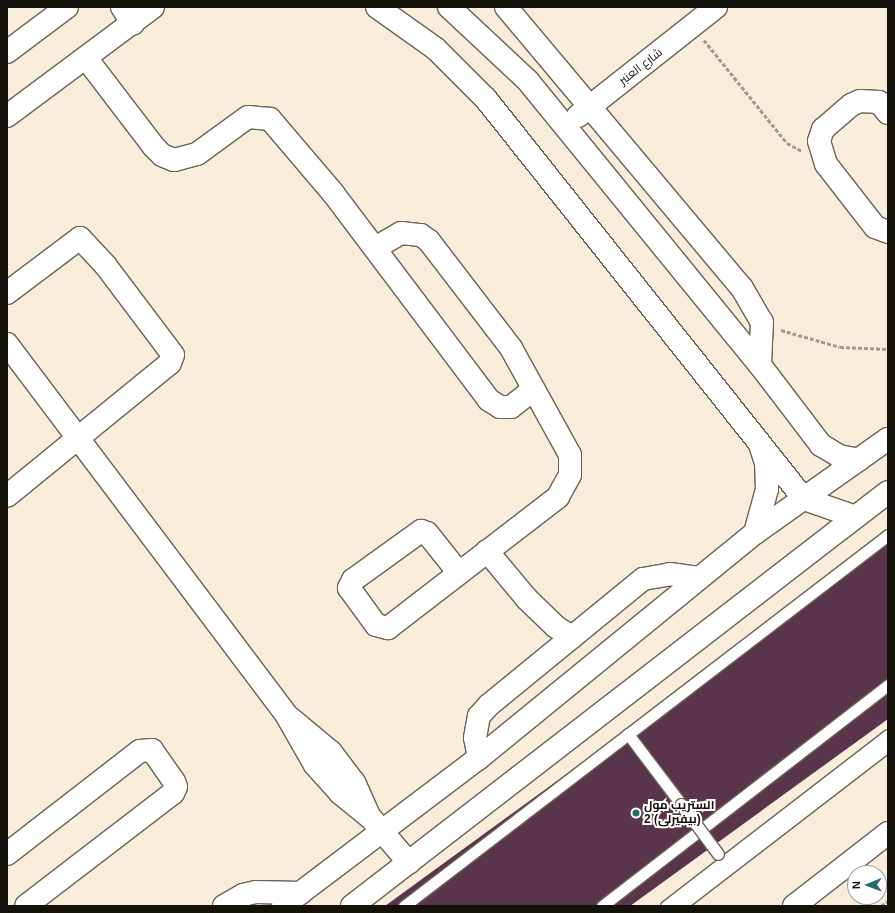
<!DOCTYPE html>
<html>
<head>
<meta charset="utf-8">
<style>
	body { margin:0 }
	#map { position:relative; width:895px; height:913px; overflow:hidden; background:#f8ecdb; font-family:Arial,Cairo,sans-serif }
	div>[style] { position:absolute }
	.building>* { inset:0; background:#5a344b }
	.path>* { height:2.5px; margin-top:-1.25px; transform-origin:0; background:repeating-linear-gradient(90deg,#a39a8d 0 4px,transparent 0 6px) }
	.roads { filter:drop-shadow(1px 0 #6c6254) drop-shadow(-1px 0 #6c6254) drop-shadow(0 1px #6c6254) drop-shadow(0 -1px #6c6254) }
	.service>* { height:11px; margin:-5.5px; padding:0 5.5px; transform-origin:5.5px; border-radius:5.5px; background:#fff }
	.minor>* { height:22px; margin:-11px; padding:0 11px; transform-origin:11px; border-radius:11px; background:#fff }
	.primary>* { height:22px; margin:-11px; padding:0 11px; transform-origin:11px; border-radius:11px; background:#fff }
	.bridges { filter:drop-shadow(1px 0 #6c6254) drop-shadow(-1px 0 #6c6254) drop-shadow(0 1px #6c6254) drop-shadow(0 -1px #6c6254) }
	.service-bridge>* { height:11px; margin:-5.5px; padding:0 5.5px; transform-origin:5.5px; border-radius:5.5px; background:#fff }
	.dots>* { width:11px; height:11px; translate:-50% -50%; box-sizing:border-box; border:2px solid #fff; border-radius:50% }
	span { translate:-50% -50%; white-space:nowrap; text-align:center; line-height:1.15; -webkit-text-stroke:4px #fff; paint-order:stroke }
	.street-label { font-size:12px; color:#14100a }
	.poi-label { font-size:12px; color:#14100a; font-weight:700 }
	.left { translate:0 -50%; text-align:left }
	.frame { position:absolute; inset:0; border:8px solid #14100a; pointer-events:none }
	.north { position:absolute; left:847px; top:865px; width:40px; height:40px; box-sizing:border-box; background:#fff; border:1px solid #a19f9d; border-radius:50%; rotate:269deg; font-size:11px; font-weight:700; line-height:16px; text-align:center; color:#14100a }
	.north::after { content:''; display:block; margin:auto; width:14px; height:18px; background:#206c6d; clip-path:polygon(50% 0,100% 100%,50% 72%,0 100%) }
</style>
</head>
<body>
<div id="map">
	<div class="building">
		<div style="clip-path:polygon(888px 540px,888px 719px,630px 906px,385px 906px)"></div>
	</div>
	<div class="path">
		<div style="left:704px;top:40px;width:132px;rotate:51.1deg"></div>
		<div style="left:787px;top:143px;width:17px;rotate:28deg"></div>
		<div style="left:781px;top:330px;width:61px;rotate:16.1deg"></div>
		<div style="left:840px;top:347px;width:48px;rotate:2.4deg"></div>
		<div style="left:881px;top:906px;width:9px;rotate:-36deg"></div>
	</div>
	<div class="roads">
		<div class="service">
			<div style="left:628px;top:734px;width:88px;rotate:52.9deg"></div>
			<div style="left:404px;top:906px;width:610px;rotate:-37.47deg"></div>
			<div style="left:602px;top:906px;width:361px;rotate:-37.7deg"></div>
			<div style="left:666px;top:906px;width:280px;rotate:-37.6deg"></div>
			<div style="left:680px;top:906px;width:262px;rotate:-37.6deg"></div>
		</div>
		<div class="minor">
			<div style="left:122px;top:7px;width:20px;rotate:57deg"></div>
			<div style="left:377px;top:7px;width:72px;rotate:35.4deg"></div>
			<div style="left:436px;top:49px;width:71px;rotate:45deg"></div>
			<div style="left:486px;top:99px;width:511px;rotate:51.52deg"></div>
			<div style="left:804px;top:499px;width:52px;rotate:19.1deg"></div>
			<div style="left:449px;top:7px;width:108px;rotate:43.1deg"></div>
			<div style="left:528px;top:81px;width:367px;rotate:50.8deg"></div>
			<div style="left:760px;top:365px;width:101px;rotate:52.7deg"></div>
			<div style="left:821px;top:445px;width:21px;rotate:31deg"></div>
			<div style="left:839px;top:456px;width:20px;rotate:11deg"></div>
			<div style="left:506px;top:7px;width:367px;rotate:50deg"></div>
			<div style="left:742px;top:288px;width:39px;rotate:60deg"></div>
			<div style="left:762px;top:322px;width:43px;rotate:92.7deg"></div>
			<div style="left:7px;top:52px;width:75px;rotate:-36.9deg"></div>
			<div style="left:86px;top:58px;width:112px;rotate:52.6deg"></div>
			<div style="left:154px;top:147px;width:11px;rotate:45deg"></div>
			<div style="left:162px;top:155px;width:13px;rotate:23deg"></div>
			<div style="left:174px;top:160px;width:24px;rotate:-15deg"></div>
			<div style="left:197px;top:154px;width:63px;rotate:-36deg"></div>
			<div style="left:248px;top:117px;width:22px;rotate:5deg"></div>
			<div style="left:270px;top:119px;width:97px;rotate:49.6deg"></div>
			<div style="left:333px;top:193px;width:259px;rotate:53deg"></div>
			<div style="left:489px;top:400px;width:13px;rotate:32deg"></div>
			<div style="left:500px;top:407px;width:11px"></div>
			<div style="left:511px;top:407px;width:28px;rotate:-38deg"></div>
			<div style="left:888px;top:113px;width:14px;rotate:-129deg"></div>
			<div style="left:879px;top:102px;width:19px;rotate:-177deg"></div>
			<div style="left:860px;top:101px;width:10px;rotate:156deg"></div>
			<div style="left:851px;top:105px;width:37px;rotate:139deg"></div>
			<div style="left:823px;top:129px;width:13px;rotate:108deg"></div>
			<div style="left:819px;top:141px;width:24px;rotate:73deg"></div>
			<div style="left:826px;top:164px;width:80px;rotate:52.1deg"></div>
			<div style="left:875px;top:227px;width:14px;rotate:21deg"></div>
			<div style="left:7px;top:116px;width:182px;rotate:-36.7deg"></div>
			<div style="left:578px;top:116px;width:176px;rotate:-38.3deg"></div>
			<div style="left:375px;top:248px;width:30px;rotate:-30deg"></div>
			<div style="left:401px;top:233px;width:20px;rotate:6deg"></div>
			<div style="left:421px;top:235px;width:10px;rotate:37deg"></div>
			<div style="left:429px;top:241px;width:135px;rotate:52.5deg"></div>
			<div style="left:511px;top:348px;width:122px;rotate:61.1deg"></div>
			<div style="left:570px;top:455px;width:20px;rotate:90deg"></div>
			<div style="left:570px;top:475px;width:25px;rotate:119deg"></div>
			<div style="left:558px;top:497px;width:215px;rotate:142.4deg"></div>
			<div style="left:388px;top:628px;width:12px;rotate:-166deg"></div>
			<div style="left:376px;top:625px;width:46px;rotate:-126.1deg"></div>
			<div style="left:349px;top:588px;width:9px;rotate:-63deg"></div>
			<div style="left:353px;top:580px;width:84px;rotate:-35.8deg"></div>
			<div style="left:421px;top:531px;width:6px;rotate:18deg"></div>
			<div style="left:427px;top:533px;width:51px;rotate:51.3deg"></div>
			<div style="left:7px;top:293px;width:91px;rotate:-37deg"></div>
			<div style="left:80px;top:238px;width:38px;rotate:47deg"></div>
			<div style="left:106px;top:266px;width:111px;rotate:53deg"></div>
			<div style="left:173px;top:355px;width:9px;rotate:111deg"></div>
			<div style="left:170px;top:363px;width:210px;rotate:140.8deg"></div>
			<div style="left:7px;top:344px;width:466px;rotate:53deg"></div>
			<div style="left:287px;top:716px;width:56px;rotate:60.3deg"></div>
			<div style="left:315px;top:765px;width:38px;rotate:48deg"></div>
			<div style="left:340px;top:793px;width:38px;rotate:39deg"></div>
			<div style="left:370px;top:817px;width:60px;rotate:49.7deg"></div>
			<div style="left:755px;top:533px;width:46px;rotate:-74.7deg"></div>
			<div style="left:767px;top:489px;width:26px;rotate:-92deg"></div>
			<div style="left:766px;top:463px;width:19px;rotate:-108deg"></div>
			<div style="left:487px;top:551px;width:62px;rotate:50.2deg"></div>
			<div style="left:527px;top:599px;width:40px;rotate:44deg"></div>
			<div style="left:556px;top:627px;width:19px;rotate:32deg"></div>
			<div style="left:290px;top:718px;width:53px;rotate:39.7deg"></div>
			<div style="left:331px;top:752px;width:38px;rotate:53deg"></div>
			<div style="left:354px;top:782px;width:36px;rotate:66deg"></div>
			<div style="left:479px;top:758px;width:20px;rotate:-101deg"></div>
			<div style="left:475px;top:738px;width:22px;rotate:-80deg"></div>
			<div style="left:479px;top:716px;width:15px;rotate:-48deg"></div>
			<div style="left:489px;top:705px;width:199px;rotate:-39.3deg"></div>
			<div style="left:643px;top:579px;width:27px;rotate:-10deg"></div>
			<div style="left:670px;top:574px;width:27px;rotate:8deg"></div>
			<div style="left:7px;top:854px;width:168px;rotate:-37.8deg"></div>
			<div style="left:140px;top:751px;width:12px;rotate:-5deg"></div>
			<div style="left:152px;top:750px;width:39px;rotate:55deg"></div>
			<div style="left:174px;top:782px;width:5px;rotate:68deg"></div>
			<div style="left:176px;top:787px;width:7px;rotate:117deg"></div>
			<div style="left:173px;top:793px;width:185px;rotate:142.5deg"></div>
			<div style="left:224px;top:906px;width:22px;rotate:-30deg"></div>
			<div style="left:243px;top:895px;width:13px;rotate:-13deg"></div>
			<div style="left:256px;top:892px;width:45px;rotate:1.3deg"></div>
			<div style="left:283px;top:906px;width:246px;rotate:-37.1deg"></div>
			<div style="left:479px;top:758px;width:356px;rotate:-39.2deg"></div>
			<div style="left:755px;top:533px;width:163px;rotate:-35.3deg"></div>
			<div style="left:352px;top:906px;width:677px;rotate:-37.68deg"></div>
		</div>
		<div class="primary">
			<div style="left:794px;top:906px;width:119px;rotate:-37.8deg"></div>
		</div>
	</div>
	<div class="bridges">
		<div class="service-bridge">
			<div style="left:681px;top:804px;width:62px;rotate:53.5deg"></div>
		</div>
	</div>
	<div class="dots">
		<div style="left:636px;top:813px;background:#206c6d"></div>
	</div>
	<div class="street-label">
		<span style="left:641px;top:67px;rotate:-38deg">شارع العنبر</span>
	</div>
	<div class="poi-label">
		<span class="left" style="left:644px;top:813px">الستريب مول<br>2 (بيفيرلى)</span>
	</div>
	<div class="frame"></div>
	<div class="north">N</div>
</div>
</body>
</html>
